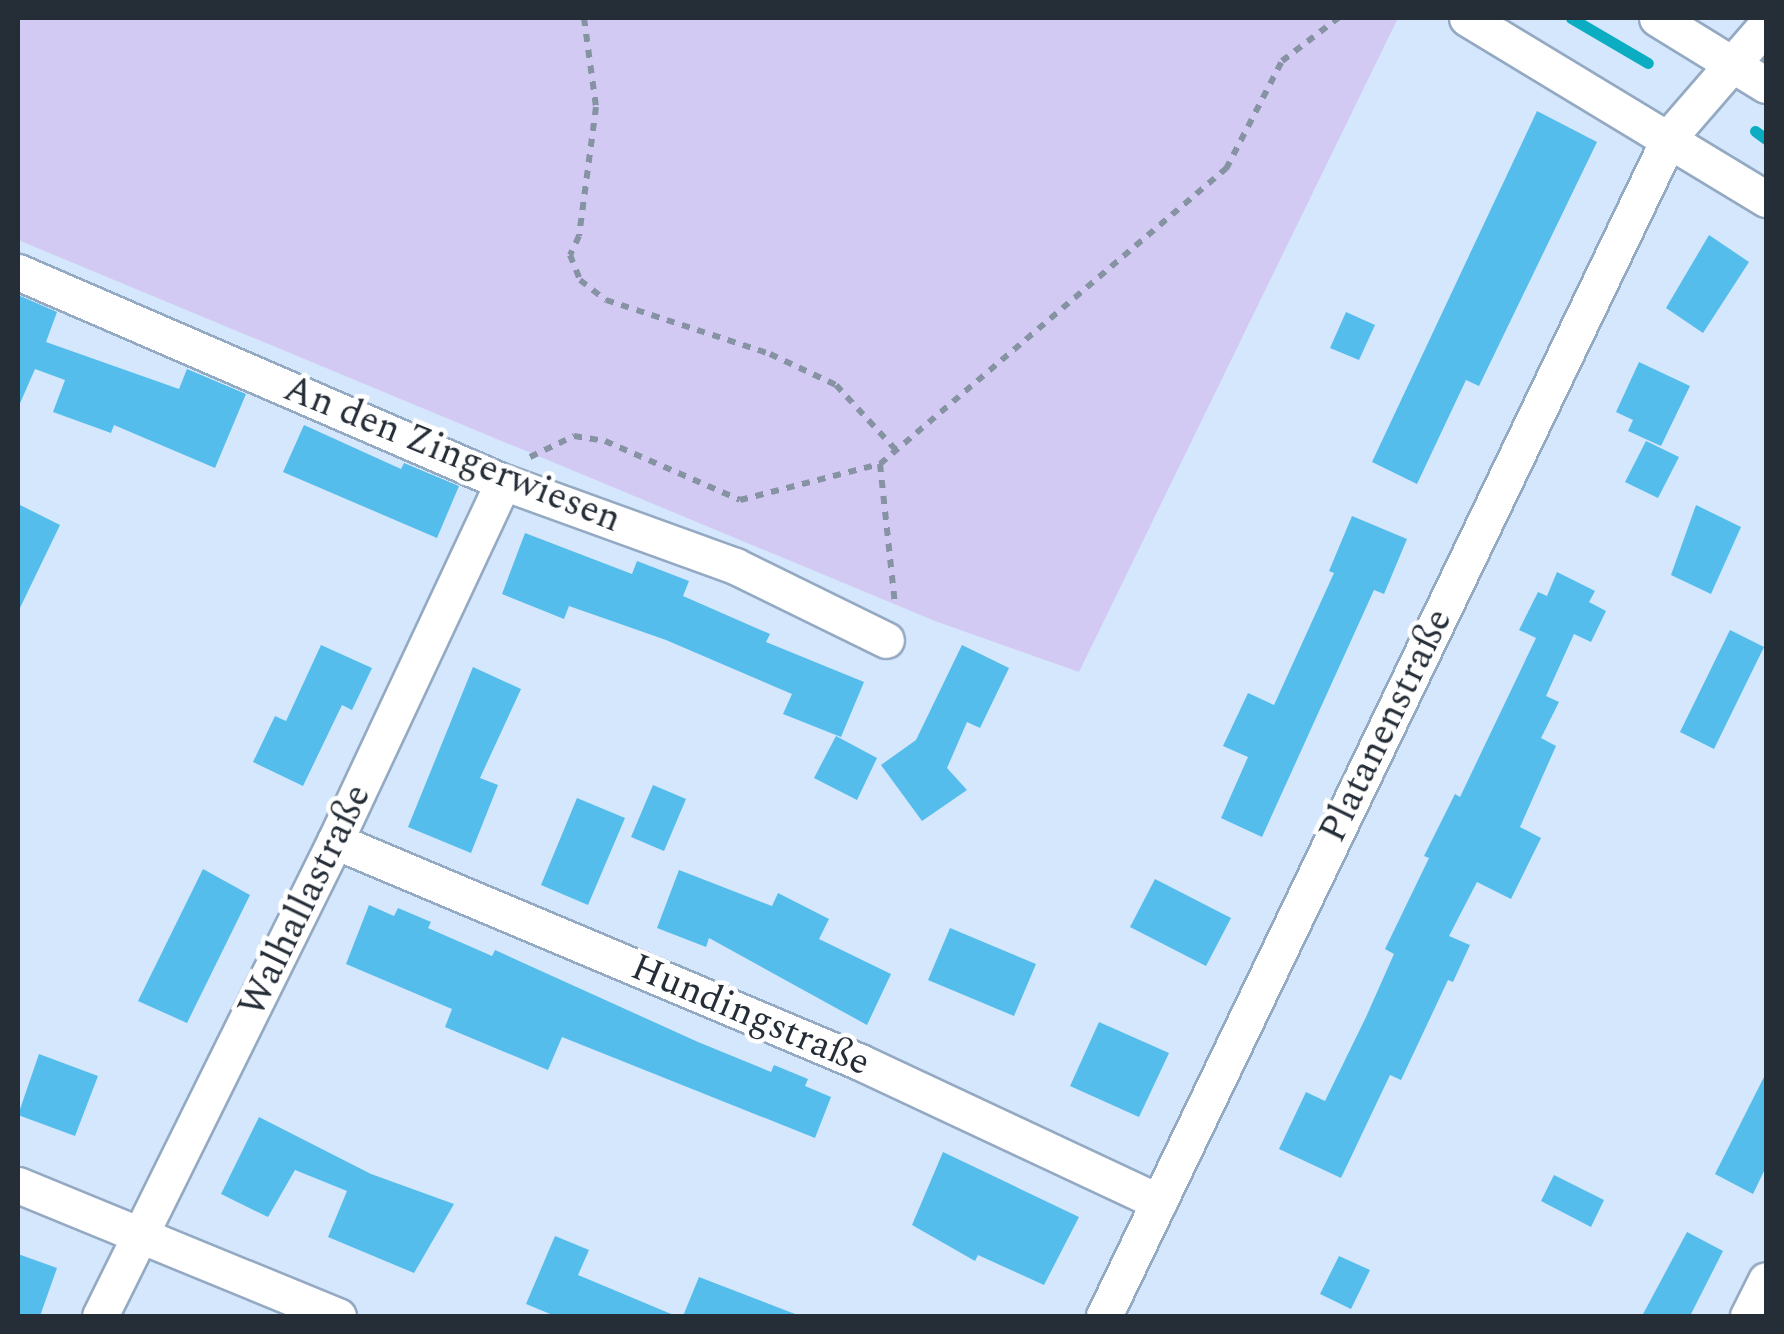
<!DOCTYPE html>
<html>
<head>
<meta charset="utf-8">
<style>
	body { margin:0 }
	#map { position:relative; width:1784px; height:1334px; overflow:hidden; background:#d5e7fc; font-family:Spectral,serif }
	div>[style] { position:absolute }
	.green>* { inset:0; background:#d3caf4 }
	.stream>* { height:11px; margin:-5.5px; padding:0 5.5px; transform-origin:5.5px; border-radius:5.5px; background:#0badc2 }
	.building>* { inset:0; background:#55bdec }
	.path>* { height:6px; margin-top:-3px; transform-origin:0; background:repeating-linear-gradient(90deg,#8593a3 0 8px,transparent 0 16px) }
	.roads { filter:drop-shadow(2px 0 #94a9c2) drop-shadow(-2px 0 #94a9c2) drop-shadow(0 2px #94a9c2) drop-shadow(0 -2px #94a9c2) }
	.street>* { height:35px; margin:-17.5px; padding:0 17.5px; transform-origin:17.5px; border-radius:17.5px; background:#fff }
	span { translate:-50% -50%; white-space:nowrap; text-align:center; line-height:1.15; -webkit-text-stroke:9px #fff; paint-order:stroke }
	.street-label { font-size:38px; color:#252d37 }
	.frame { position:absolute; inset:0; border:20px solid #252d37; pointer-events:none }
</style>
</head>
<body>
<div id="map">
	<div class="green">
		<div style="clip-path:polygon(18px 18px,1398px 18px,1079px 672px,935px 621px,18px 240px)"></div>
	</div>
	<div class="stream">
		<div style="left:1571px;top:18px;width:89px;rotate:30.3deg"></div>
		<div style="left:1755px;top:131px;width:14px;rotate:36deg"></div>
	</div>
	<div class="building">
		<div style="clip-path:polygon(1537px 111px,1597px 142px,1479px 386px,1466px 380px,1417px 484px,1372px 462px)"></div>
		<div style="clip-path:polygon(1709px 235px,1749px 262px,1703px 333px,1666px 308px)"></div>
		<div style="clip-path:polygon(18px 295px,57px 312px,46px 342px,179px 389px,187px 369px,246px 394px,215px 468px,114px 425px,111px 433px,53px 412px,65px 380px,35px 369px,18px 408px)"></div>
		<div style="clip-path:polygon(1346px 312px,1375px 325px,1359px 360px,1330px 348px)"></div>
		<div style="clip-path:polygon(1639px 362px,1690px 386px,1661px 446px,1628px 431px,1633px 420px,1616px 412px)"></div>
		<div style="clip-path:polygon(304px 425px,401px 469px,404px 463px,459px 486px,437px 538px,283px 472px)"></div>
		<div style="clip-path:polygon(1646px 441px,1679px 457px,1658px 498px,1625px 482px)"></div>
		<div style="clip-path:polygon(18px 504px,60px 525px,18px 612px)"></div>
		<div style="clip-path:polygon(1696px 505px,1741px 527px,1711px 594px,1671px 575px)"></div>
		<div style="clip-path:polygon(1352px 516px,1407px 539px,1384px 594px,1374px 590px,1262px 837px,1221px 818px,1248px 757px,1223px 746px,1248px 693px,1274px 705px,1334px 573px,1329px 571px)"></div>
		<div style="clip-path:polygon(525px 533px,632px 574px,637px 561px,689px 581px,683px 596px,770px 634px,766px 642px,864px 682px,841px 737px,783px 714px,792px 694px,666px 640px,569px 606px,564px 619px,502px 594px)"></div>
		<div style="clip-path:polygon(1557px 572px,1595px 591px,1589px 602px,1606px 611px,1591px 642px,1574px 634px,1546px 696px,1559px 702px,1541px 738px,1556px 746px,1520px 827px,1541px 838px,1511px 899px,1477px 882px,1449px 936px,1470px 945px,1453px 982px,1448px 980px,1401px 1080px,1390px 1075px,1341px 1178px,1279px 1149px,1306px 1092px,1325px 1101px,1366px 1017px,1394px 954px,1385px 949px,1429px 858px,1424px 856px,1455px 794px,1460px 797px,1536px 638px,1519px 630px,1538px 592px,1547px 596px)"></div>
		<div style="clip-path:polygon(1730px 630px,1764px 647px,1714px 749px,1680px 732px)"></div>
		<div style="clip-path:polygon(321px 645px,372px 668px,352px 710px,342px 705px,303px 786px,253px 762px,275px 716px,286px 721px)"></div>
		<div style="clip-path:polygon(962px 645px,1009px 668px,980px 728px,967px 722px,947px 768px,967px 790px,922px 821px,881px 765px,916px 740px)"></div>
		<div style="clip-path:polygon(473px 667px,521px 689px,480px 778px,498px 785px,471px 853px,408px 827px)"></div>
		<div style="clip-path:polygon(836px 736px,877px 758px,857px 800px,814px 778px)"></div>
		<div style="clip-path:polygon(653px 785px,686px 799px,664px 851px,631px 837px)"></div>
		<div style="clip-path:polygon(577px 798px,625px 818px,588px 905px,541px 885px)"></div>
		<div style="clip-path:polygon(203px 869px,250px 895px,187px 1023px,138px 1001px)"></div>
		<div style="clip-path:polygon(679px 870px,772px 906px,778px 893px,829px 919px,819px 939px,891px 974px,867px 1025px,709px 938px,706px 947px,657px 928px)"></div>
		<div style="clip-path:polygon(1155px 879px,1231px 918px,1206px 966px,1130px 927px)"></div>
		<div style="clip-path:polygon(369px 905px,394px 916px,398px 908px,431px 922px,428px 928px,492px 956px,495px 950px,698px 1042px,771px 1072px,774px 1065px,808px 1079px,805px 1086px,831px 1097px,815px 1138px,562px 1037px,548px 1070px,445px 1027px,452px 1009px,346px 964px)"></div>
		<div style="clip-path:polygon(950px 928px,1036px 964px,1014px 1016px,928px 980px)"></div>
		<div style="clip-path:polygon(1099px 1022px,1169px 1053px,1139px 1117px,1070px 1086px)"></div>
		<div style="clip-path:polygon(39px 1054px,98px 1076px,75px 1136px,18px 1115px)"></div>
		<div style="clip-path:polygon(1766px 1073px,1766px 1167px,1753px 1194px,1715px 1174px)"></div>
		<div style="clip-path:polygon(259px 1117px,371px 1174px,454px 1204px,414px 1273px,328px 1237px,347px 1191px,295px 1170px,268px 1217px,221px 1194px)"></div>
		<div style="clip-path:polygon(943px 1152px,1079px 1217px,1044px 1285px,978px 1255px,975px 1261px,912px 1225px)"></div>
		<div style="clip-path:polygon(1554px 1175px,1604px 1200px,1591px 1227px,1541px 1201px)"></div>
		<div style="clip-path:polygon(1687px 1232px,1723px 1251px,1690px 1316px,1642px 1316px)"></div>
		<div style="clip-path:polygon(555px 1236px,589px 1250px,578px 1275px,676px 1316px,555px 1316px,526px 1304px)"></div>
		<div style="clip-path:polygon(18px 1254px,57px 1268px,40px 1316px,18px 1316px)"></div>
		<div style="clip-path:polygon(1339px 1256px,1370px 1270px,1351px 1309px,1320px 1294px)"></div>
		<div style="clip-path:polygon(699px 1277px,795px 1314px,795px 1316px,683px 1316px)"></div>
	</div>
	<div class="path">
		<div style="left:584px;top:18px;width:90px;rotate:82.3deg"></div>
		<div style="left:596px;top:107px;width:130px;rotate:97.5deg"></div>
		<div style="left:579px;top:236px;width:21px;rotate:115deg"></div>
		<div style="left:570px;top:255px;width:27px;rotate:68deg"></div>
		<div style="left:580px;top:280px;width:33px;rotate:38deg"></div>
		<div style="left:606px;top:300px;width:173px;rotate:18.2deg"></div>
		<div style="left:770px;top:354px;width:73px;rotate:25.2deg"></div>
		<div style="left:836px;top:385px;width:88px;rotate:47.3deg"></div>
		<div style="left:530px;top:457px;width:49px;rotate:-25.5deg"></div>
		<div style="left:574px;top:436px;width:31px;rotate:9deg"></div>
		<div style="left:605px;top:441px;width:147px;rotate:23.6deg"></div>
		<div style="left:740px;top:500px;width:145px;rotate:-14.4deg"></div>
		<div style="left:880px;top:464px;width:455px;rotate:-40.5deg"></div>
		<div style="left:1226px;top:169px;width:122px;rotate:-62.6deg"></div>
		<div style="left:1282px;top:61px;width:71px;rotate:-37.5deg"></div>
		<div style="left:880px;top:464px;width:142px;rotate:83.9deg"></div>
	</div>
	<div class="roads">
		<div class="street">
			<div style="left:1467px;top:18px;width:350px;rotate:31.2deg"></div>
			<div style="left:1657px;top:18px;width:128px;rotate:31.6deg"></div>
			<div style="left:18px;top:272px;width:529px;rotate:23.41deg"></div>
			<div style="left:503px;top:482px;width:247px;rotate:19.9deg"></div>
			<div style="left:735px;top:566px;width:168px;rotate:26.1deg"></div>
			<div style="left:335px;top:841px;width:570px;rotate:22.83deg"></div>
			<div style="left:860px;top:1062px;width:330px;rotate:25.1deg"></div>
			<div style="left:18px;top:1185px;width:346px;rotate:22.3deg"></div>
			<div style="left:100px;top:1316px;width:530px;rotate:-63.68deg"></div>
			<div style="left:335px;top:841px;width:396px;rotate:-64.9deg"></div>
			<div style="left:1104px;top:1316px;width:1309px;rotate:-64.37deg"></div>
			<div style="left:1670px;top:136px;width:147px;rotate:-49.1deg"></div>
			<div style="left:1748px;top:1316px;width:40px;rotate:-63.4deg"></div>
		</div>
	</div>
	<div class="street-label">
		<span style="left:452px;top:455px;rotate:22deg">An den Zingerwiesen</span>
		<span style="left:1387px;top:726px;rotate:-64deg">Platanenstraße</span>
		<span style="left:306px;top:901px;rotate:-64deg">Walhallastraße</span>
		<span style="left:750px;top:1016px;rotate:23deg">Hundingstraße</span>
	</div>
	<div class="frame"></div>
</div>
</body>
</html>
